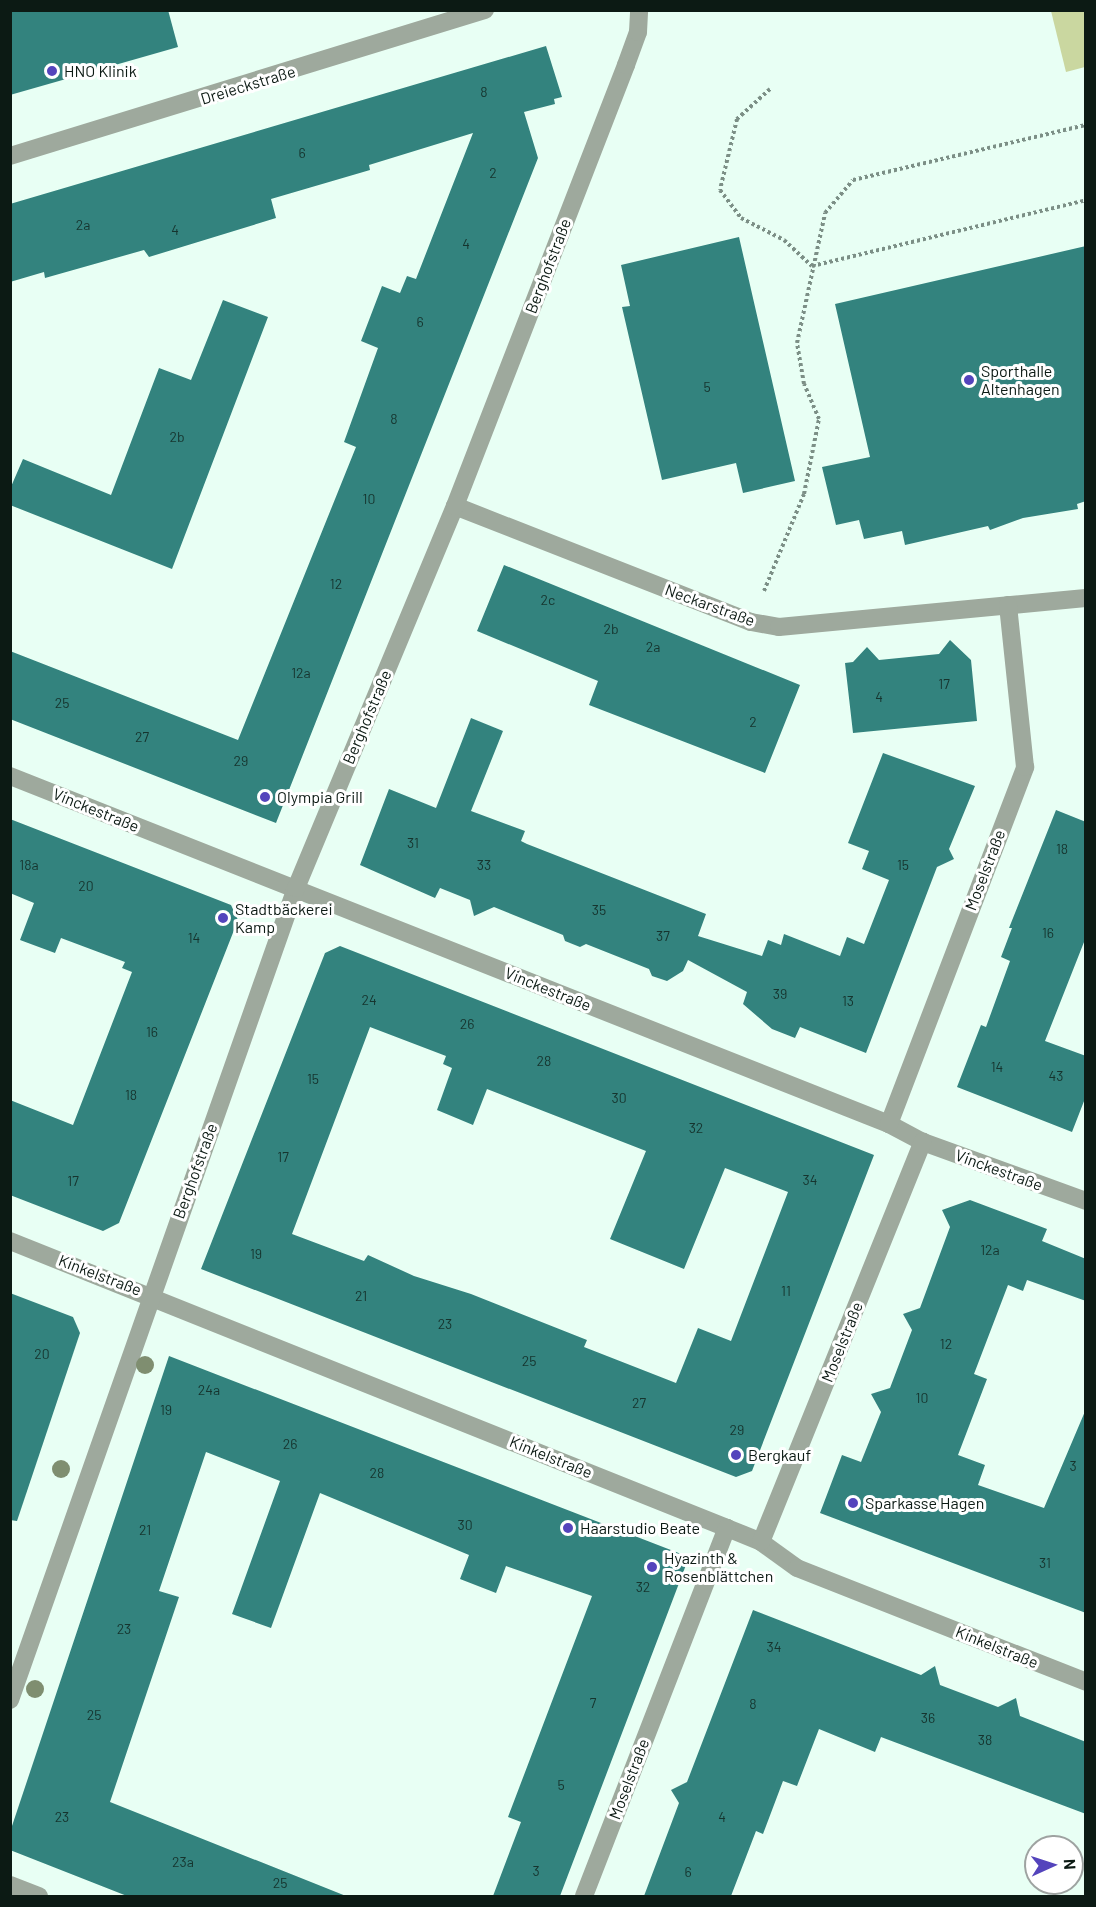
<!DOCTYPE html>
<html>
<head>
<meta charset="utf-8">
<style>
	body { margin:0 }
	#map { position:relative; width:1096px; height:1907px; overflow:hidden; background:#e8fff4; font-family:Barlow,sans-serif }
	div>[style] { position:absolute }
	.green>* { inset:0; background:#cad7a0 }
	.building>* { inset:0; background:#33837e }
	.path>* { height:4px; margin-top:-2px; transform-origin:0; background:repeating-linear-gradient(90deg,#7c8f86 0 3px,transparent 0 6px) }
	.street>* { height:18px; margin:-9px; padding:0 9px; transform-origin:9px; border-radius:9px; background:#9ea99d }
	.trees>* { width:18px; height:18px; margin:-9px; border-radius:50%; background:#7f8e70 }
	.dots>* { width:16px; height:16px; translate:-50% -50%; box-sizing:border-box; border:3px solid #fff; border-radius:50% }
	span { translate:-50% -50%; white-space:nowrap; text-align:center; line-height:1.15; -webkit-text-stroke:6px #fff; paint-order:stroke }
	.number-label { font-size:14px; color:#16342e }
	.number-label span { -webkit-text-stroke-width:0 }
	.poi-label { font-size:16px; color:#0c1a14 }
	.left { translate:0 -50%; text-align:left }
	.street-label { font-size:16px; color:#0c1a14 }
	.frame { position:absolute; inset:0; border:12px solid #0c1a14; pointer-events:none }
	.north { position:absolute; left:1024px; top:1835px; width:60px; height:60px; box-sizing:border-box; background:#fff; border:2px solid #9ea3a1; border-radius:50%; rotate:87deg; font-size:16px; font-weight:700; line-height:24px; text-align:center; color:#0c1a14 }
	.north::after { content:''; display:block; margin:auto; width:21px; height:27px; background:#5444bc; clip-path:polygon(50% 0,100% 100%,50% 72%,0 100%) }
</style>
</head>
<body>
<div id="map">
	<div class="green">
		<div style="clip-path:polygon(1051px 11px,1085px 11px,1085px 67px,1066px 72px)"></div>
	</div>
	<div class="building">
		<div style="clip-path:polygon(10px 10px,168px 10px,178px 47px,10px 95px)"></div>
		<div style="clip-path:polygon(546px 46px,562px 97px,554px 99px,555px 104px,524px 112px,538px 158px,276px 823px,10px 719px,10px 651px,238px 740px,356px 447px,344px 442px,378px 348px,361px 341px,382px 286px,400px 293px,407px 276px,416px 279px,473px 133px,369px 165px,370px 170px,271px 199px,276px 218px,149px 257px,144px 250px,45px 278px,44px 272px,10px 282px,10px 204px)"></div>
		<div style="clip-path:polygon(739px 237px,795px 481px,743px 493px,736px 463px,662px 480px,622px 307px,630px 306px,621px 265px)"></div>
		<div style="clip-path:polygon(1086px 246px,1086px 501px,1077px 504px,1078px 509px,1023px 518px,990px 530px,988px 526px,905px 545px,902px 531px,864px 539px,859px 520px,836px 525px,822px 467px,870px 457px,835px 304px)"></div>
		<div style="clip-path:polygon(223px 300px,268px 317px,172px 569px,10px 505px,10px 489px,23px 459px,111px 495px,159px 368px,191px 380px)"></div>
		<div style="clip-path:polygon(504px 565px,800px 685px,765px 773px,589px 705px,598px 681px,477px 631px)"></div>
		<div style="clip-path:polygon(950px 640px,971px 660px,977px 721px,853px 733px,845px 663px,853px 662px,867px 647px,879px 660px,939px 654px)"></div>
		<div style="clip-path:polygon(471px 718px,503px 731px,471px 811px,525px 831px,521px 841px,527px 844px,706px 914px,698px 936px,762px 956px,768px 940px,781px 945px,784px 934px,840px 956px,847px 937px,864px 944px,889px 880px,862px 869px,869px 851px,848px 843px,883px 753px,975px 786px,949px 849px,954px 859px,937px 867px,866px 1053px,800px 1027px,795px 1038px,772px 1029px,743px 1004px,747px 992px,688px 960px,683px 971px,667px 981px,652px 976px,649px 969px,586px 944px,580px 947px,565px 941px,563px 935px,494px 907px,474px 916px,470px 900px,440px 888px,435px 898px,360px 865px,389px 789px,436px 808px)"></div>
		<div style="clip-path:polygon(1056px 810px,1086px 822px,1086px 937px,1045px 1041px,1086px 1056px,1086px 1096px,1072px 1132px,957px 1087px,981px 1025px,986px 1027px,1010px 961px,1001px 957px,1012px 928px,1009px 928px)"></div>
		<div style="clip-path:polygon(10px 819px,231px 905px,238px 920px,119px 1223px,103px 1231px,10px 1195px,10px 1100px,73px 1125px,132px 972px,122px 968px,125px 962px,61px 938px,55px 953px,20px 940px,34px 903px,10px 893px)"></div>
		<div style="clip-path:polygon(evenodd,340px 946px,874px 1155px,752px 1471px,736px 1477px,201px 1269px,325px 953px,340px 946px,370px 1027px,446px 1056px,443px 1064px,452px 1068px,437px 1110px,473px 1125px,487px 1089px,646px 1151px,610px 1239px,684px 1269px,725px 1168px,788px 1192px,731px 1341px,698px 1328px,676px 1383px,584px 1347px,587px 1340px,471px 1294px,414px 1276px,368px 1255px,364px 1261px,292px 1234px,370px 1027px)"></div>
		<div style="clip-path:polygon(970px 1200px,1047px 1229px,1042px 1241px,1086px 1259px,1086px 1301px,1027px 1280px,1023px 1291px,1008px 1285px,974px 1374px,987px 1379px,958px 1455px,985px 1465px,978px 1485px,1044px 1508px,1086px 1409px,1086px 1613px,820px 1513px,842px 1455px,861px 1462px,881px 1412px,871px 1394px,890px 1388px,912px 1330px,903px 1314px,920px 1308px,950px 1227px,942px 1210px)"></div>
		<div style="clip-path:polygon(10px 1293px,73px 1317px,80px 1333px,17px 1521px,10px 1520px)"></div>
		<div style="clip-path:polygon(169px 1356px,689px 1557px,560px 1896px,493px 1896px,521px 1822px,508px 1817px,592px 1596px,506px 1566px,496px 1593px,460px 1579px,469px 1555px,320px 1493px,271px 1628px,232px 1614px,280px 1481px,206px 1452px,159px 1591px,179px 1597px,110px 1802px,346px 1896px,127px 1896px,10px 1850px,10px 1832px)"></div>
		<div style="clip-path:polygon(753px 1610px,921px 1675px,935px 1666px,940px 1685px,998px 1707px,1016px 1698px,1020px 1716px,1086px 1742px,1086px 1814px,881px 1737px,875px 1752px,819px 1729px,797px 1786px,783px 1781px,763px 1834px,756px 1831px,731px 1896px,644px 1896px,679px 1803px,671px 1790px,687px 1782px)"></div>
	</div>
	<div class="path">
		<div style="left:770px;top:89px;width:45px;rotate:137.7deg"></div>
		<div style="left:737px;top:119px;width:73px;rotate:103.5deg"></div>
		<div style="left:720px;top:190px;width:35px;rotate:53deg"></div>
		<div style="left:741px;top:218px;width:48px;rotate:27.1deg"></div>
		<div style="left:784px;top:240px;width:38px;rotate:43deg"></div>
		<div style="left:812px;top:266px;width:282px;rotate:-13.5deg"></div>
		<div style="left:764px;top:591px;width:105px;rotate:-67.6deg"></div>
		<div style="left:804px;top:494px;width:76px;rotate:-78.7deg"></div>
		<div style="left:819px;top:419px;width:38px;rotate:-113deg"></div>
		<div style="left:804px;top:384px;width:42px;rotate:-99.7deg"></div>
		<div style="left:797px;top:343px;width:133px;rotate:-77.8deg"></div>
		<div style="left:825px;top:213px;width:43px;rotate:-49.7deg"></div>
		<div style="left:853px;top:180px;width:239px;rotate:-13.3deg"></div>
	</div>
	<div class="street">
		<div style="left:10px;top:156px;width:497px;rotate:-17.1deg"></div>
		<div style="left:455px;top:506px;width:318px;rotate:21.4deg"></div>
		<div style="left:751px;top:622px;width:28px;rotate:10deg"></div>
		<div style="left:779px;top:627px;width:308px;rotate:-5.4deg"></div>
		<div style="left:10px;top:776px;width:945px;rotate:21.6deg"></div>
		<div style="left:889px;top:1124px;width:38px;rotate:28deg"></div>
		<div style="left:923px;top:1142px;width:173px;rotate:19.9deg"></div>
		<div style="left:889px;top:1124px;width:382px;rotate:-69.1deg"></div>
		<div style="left:1025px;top:767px;width:163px;rotate:-96deg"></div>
		<div style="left:10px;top:1241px;width:772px;rotate:21.82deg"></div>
		<div style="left:727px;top:1528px;width:37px;rotate:22deg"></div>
		<div style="left:761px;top:1542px;width:44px;rotate:35.8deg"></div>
		<div style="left:797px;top:1568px;width:311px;rotate:21.5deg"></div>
		<div style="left:761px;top:1542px;width:432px;rotate:-68deg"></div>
		<div style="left:10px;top:1700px;width:861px;rotate:-70.6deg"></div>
		<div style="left:296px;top:888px;width:414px;rotate:-67.4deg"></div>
		<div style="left:455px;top:506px;width:473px;rotate:-68.8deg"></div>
		<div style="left:626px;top:65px;width:35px;rotate:-70deg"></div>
		<div style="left:638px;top:32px;width:22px;rotate:-87deg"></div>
		<div style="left:10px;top:1885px;width:31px;rotate:21deg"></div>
		<div style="left:584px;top:1896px;width:395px;rotate:-68.8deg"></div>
	</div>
	<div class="trees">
		<div style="left:145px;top:1365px"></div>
		<div style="left:61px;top:1469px"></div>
		<div style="left:35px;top:1689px"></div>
	</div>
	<div class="dots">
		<div style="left:52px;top:71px;background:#5444bc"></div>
		<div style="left:969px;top:380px;background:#5444bc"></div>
		<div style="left:265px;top:797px;background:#5444bc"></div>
		<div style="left:223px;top:918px;background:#5444bc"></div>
		<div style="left:736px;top:1455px;background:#5444bc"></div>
		<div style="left:853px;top:1503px;background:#5444bc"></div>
		<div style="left:568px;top:1528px;background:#5444bc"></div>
		<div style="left:652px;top:1567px;background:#5444bc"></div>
	</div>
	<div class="number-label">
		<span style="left:484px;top:92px">8</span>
		<span style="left:302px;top:153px">6</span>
		<span style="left:493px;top:173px">2</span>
		<span style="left:83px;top:225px">2a</span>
		<span style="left:175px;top:230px">4</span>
		<span style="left:466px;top:244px">4</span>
		<span style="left:420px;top:322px">6</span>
		<span style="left:707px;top:387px">5</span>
		<span style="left:394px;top:419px">8</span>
		<span style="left:177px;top:437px">2b</span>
		<span style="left:369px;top:499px">10</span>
		<span style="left:336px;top:584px">12</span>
		<span style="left:548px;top:600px">2c</span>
		<span style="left:611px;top:629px">2b</span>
		<span style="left:653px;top:647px">2a</span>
		<span style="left:301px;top:673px">12a</span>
		<span style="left:944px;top:684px">17</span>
		<span style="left:879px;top:697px">4</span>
		<span style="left:62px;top:703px">25</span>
		<span style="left:753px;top:722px">2</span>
		<span style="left:142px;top:737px">27</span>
		<span style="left:241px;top:761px">29</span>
		<span style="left:413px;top:843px">31</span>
		<span style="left:1062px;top:849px">18</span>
		<span style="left:29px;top:865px">18a</span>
		<span style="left:484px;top:865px">33</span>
		<span style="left:903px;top:865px">15</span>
		<span style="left:86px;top:886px">20</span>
		<span style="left:599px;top:910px">35</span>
		<span style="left:1048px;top:933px">16</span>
		<span style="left:663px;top:936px">37</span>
		<span style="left:194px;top:938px">14</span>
		<span style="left:780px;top:994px">39</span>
		<span style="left:369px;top:1000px">24</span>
		<span style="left:848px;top:1001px">13</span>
		<span style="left:467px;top:1024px">26</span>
		<span style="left:152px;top:1032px">16</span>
		<span style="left:544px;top:1061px">28</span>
		<span style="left:997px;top:1067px">14</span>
		<span style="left:1056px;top:1076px">43</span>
		<span style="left:313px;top:1079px">15</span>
		<span style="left:131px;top:1095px">18</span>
		<span style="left:619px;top:1098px">30</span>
		<span style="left:696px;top:1128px">32</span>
		<span style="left:283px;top:1157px">17</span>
		<span style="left:810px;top:1180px">34</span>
		<span style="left:73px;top:1181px">17</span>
		<span style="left:990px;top:1250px">12a</span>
		<span style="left:256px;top:1254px">19</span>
		<span style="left:786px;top:1291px">11</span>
		<span style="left:361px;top:1296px">21</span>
		<span style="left:445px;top:1324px">23</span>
		<span style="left:946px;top:1344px">12</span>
		<span style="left:42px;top:1354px">20</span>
		<span style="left:529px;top:1361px">25</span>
		<span style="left:209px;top:1390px">24a</span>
		<span style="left:922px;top:1398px">10</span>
		<span style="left:639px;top:1403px">27</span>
		<span style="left:166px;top:1410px">19</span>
		<span style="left:737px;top:1430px">29</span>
		<span style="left:290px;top:1444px">26</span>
		<span style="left:1073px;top:1466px">3</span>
		<span style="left:377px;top:1473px">28</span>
		<span style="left:465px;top:1525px">30</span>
		<span style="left:145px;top:1530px">21</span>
		<span style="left:1045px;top:1563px">31</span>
		<span style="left:643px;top:1587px">32</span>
		<span style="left:124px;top:1629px">23</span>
		<span style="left:774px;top:1647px">34</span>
		<span style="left:593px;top:1703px">7</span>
		<span style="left:753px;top:1704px">8</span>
		<span style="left:94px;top:1715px">25</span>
		<span style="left:928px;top:1718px">36</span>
		<span style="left:985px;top:1740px">38</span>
		<span style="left:561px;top:1785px">5</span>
		<span style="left:62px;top:1817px">23</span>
		<span style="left:722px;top:1817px">4</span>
		<span style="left:183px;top:1862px">23a</span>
		<span style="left:536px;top:1871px">3</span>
		<span style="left:688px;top:1872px">6</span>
		<span style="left:280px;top:1883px">25</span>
	</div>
	<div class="poi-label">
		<span class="left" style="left:64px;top:71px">HNO Klinik</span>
		<span class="left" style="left:981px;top:380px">Sporthalle<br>Altenhagen</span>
		<span class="left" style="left:277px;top:797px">Olympia Grill</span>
		<span class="left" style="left:235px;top:918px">Stadtbäckerei<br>Kamp</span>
		<span class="left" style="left:748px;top:1455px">Bergkauf</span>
		<span class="left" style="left:865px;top:1503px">Sparkasse Hagen</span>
		<span class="left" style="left:580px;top:1528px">Haarstudio Beate</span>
		<span class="left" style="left:664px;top:1567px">Hyazinth &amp;<br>Rosenblättchen</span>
	</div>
	<div class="street-label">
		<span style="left:248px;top:85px;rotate:-17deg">Dreieckstraße</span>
		<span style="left:548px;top:266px;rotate:-69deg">Berghofstraße</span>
		<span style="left:710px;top:605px;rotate:20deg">Neckarstraße</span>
		<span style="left:367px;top:717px;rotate:-67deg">Berghofstraße</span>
		<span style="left:96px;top:810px;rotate:22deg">Vinckestraße</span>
		<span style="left:985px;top:870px;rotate:-69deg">Moselstraße</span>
		<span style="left:548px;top:989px;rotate:22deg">Vinckestraße</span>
		<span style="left:999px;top:1170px;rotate:20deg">Vinckestraße</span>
		<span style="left:195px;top:1171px;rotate:-70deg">Berghofstraße</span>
		<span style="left:100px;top:1275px;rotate:21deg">Kinkelstraße</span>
		<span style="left:842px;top:1342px;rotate:-68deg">Moselstraße</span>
		<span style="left:551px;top:1457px;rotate:22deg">Kinkelstraße</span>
		<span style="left:997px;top:1647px;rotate:22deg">Kinkelstraße</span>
		<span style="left:629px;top:1779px;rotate:-69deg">Moselstraße</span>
	</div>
	<div class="frame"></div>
	<div class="north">N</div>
</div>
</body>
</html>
